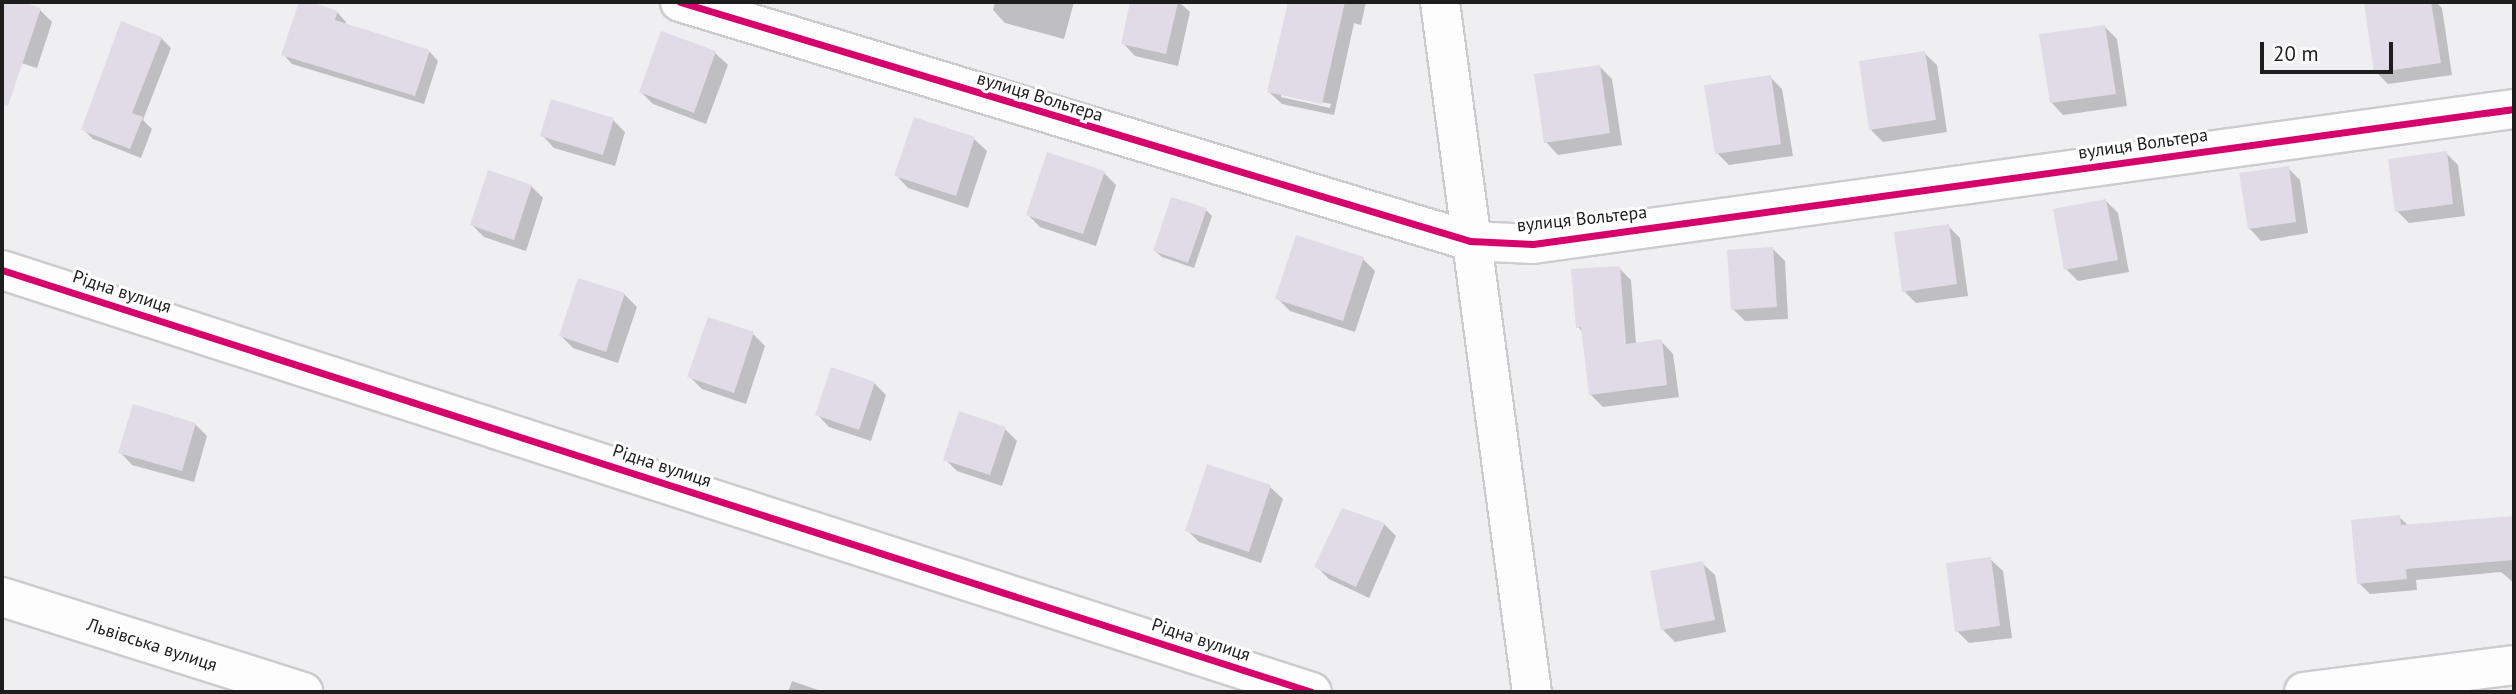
<!DOCTYPE html>
<html>
<head>
<meta charset="utf-8">
<style>
	body { margin:0 }
	#map { position:relative; width:2516px; height:694px; overflow:hidden; background:#efeff2; font-family:"PT Sans",sans-serif }
	div>[style] { position:absolute }
	.shadow>* { inset:0; background:#0003 }
	.building>* { inset:0; background:#e1dbe7 }
	.roads { filter:drop-shadow(2px 0 #ccccce) drop-shadow(-2px 0 #ccccce) drop-shadow(0 2px #ccccce) drop-shadow(0 -2px #ccccce) }
	.minor>* { height:38px; margin:-19px; padding:0 19px; transform-origin:19px; border-radius:19px; background:#fdfdfd }
	.cycleway>* { height:7px; margin:-3.5px; padding:0 3.5px; transform-origin:3.5px; border-radius:3.5px; background:#d6006c }
	span { translate:-50% -50%; white-space:nowrap; text-align:center; line-height:1.15; -webkit-text-stroke:6px #fff; paint-order:stroke }
	.street-label { font-size:18px; color:#1d1d1e }
	.frame { position:absolute; inset:0; border:4px solid #1d1d1e; pointer-events:none }
	.scale { position:absolute; left:2260px; top:42px; width:133px; height:32px; box-sizing:border-box; border:4px solid #1d1d1e; border-top:0; padding-left:9px; font-size:21px; line-height:24px; white-space:nowrap; color:#1d1d1e; -webkit-text-stroke:5px #fff; paint-order:stroke }
</style>
</head>
<body>
<div id="map">
	<div class="shadow">
		<div style="clip-path:polygon(2px 2px,16px 2px,40px 10px,52px 22px,37px 68px,2px 57px)"></div>
		<div style="clip-path:polygon(301px 2px,337px 12px,346px 22px,345px 25px,429px 51px,438px 61px,424px 104px,292px 64px,283px 54px)"></div>
		<div style="clip-path:polygon(995px 2px,1074px 2px,1064px 39px,1005px 23px,993px 10px)"></div>
		<div style="clip-path:polygon(1132px 2px,1179px 2px,1190px 12px,1178px 66px,1135px 56px,1123px 43px)"></div>
		<div style="clip-path:polygon(evenodd,1291px 2px,1366px 2px,1361px 25px,1354px 23px,1334px 115px,1282px 104px,1269px 92px,1291px 2px,1281px 94px,1331px 104px,1330px 108px,1281px 97px,1281px 94px)"></div>
		<div style="clip-path:polygon(2386px 2px,2436px 2px,2442px 8px,2452px 75px,2388px 84px,2376px 72px,2366px 5px)"></div>
		<div style="clip-path:polygon(2104px 26px,2117px 39px,2127px 106px,2063px 115px,2051px 102px)"></div>
		<div style="clip-path:polygon(161px 38px,171px 48px,143px 120px,152px 129px,141px 158px,93px 139px,83px 129px)"></div>
		<div style="clip-path:polygon(715px 53px,728px 65px,706px 124px,653px 104px,641px 92px)"></div>
		<div style="clip-path:polygon(1924px 53px,1937px 65px,1947px 132px,1883px 142px,1871px 130px)"></div>
		<div style="clip-path:polygon(1599px 66px,1612px 79px,1622px 145px,1558px 155px,1546px 142px)"></div>
		<div style="clip-path:polygon(1770px 77px,1782px 89px,1793px 156px,1729px 165px,1717px 153px)"></div>
		<div style="clip-path:polygon(613px 120px,625px 132px,615px 166px,554px 148px,542px 135px)"></div>
		<div style="clip-path:polygon(974px 139px,987px 151px,968px 208px,908px 188px,896px 175px)"></div>
		<div style="clip-path:polygon(2446px 153px,2458px 165px,2465px 216px,2409px 223px,2397px 211px)"></div>
		<div style="clip-path:polygon(2288px 168px,2300px 180px,2308px 233px,2261px 241px,2249px 228px)"></div>
		<div style="clip-path:polygon(1104px 173px,1116px 185px,1096px 246px,1040px 227px,1028px 215px)"></div>
		<div style="clip-path:polygon(531px 186px,543px 198px,526px 251px,484px 237px,472px 225px)"></div>
		<div style="clip-path:polygon(2106px 201px,2118px 213px,2129px 272px,2078px 281px,2066px 269px)"></div>
		<div style="clip-path:polygon(1206px 210px,1212px 216px,1194px 268px,1162px 257px,1155px 251px)"></div>
		<div style="clip-path:polygon(1948px 226px,1960px 238px,1968px 296px,1916px 303px,1904px 291px)"></div>
		<div style="clip-path:polygon(1773px 249px,1785px 261px,1788px 319px,1745px 321px,1733px 309px)"></div>
		<div style="clip-path:polygon(1363px 259px,1375px 271px,1355px 332px,1290px 311px,1277px 298px)"></div>
		<div style="clip-path:polygon(1619px 268px,1631px 280px,1636px 344px,1661px 341px,1673px 354px,1679px 397px,1603px 407px,1591px 395px,1583px 332px,1578px 327px)"></div>
		<div style="clip-path:polygon(624px 294px,637px 307px,618px 363px,573px 348px,561px 336px)"></div>
		<div style="clip-path:polygon(753px 334px,765px 346px,746px 404px,702px 389px,689px 376px)"></div>
		<div style="clip-path:polygon(874px 383px,886px 395px,871px 441px,829px 427px,817px 414px)"></div>
		<div style="clip-path:polygon(195px 424px,207px 436px,194px 482px,132px 465px,120px 452px)"></div>
		<div style="clip-path:polygon(1005px 429px,1017px 441px,1002px 486px,957px 471px,945px 459px)"></div>
		<div style="clip-path:polygon(1270px 487px,1283px 499px,1261px 563px,1199px 542px,1187px 530px)"></div>
		<div style="clip-path:polygon(2399px 517px,2409px 526px,2514px 519px,2514px 583px,2501px 572px,2416px 580px,2417px 590px,2370px 594px,2359px 583px)"></div>
		<div style="clip-path:polygon(1384px 524px,1396px 536px,1369px 598px,1329px 579px,1316px 566px)"></div>
		<div style="clip-path:polygon(1990px 559px,2003px 571px,2012px 638px,1969px 643px,1957px 631px)"></div>
		<div style="clip-path:polygon(1702px 563px,1715px 575px,1726px 632px,1675px 642px,1663px 630px)"></div>
		<div style="clip-path:polygon(792px 681px,824px 692px,788px 692px)"></div>
	</div>
	<div class="building">
		<div style="clip-path:polygon(2px 2px,22px 2px,41px 8px,8px 106px,2px 105px)"></div>
		<div style="clip-path:polygon(299px 2px,311px 2px,338px 11px,335px 20px,430px 50px,415px 96px,281px 55px)"></div>
		<div style="clip-path:polygon(1130px 2px,1178px 2px,1166px 54px,1121px 44px)"></div>
		<div style="clip-path:polygon(1288px 2px,1345px 2px,1322px 104px,1267px 92px)"></div>
		<div style="clip-path:polygon(2364px 2px,2431px 2px,2441px 63px,2374px 73px)"></div>
		<div style="clip-path:polygon(121px 21px,162px 37px,132px 113px,143px 117px,130px 149px,81px 130px)"></div>
		<div style="clip-path:polygon(2105px 25px,2116px 94px,2050px 103px,2039px 34px)"></div>
		<div style="clip-path:polygon(661px 31px,716px 51px,694px 113px,639px 92px)"></div>
		<div style="clip-path:polygon(1925px 51px,1936px 120px,1869px 130px,1859px 61px)"></div>
		<div style="clip-path:polygon(1600px 65px,1610px 133px,1544px 143px,1534px 74px)"></div>
		<div style="clip-path:polygon(1771px 75px,1781px 144px,1715px 154px,1704px 85px)"></div>
		<div style="clip-path:polygon(551px 99px,614px 118px,603px 155px,540px 136px)"></div>
		<div style="clip-path:polygon(914px 117px,975px 137px,956px 196px,894px 176px)"></div>
		<div style="clip-path:polygon(2447px 151px,2453px 204px,2395px 212px,2388px 159px)"></div>
		<div style="clip-path:polygon(1047px 152px,1105px 171px,1083px 234px,1026px 215px)"></div>
		<div style="clip-path:polygon(2289px 166px,2296px 222px,2248px 229px,2239px 173px)"></div>
		<div style="clip-path:polygon(488px 170px,532px 185px,514px 240px,470px 225px)"></div>
		<div style="clip-path:polygon(1171px 197px,1207px 208px,1188px 263px,1153px 251px)"></div>
		<div style="clip-path:polygon(2106px 199px,2118px 260px,2064px 270px,2053px 209px)"></div>
		<div style="clip-path:polygon(1949px 224px,1957px 284px,1902px 292px,1894px 232px)"></div>
		<div style="clip-path:polygon(1296px 235px,1364px 257px,1343px 321px,1275px 299px)"></div>
		<div style="clip-path:polygon(1773px 247px,1777px 307px,1731px 310px,1727px 250px)"></div>
		<div style="clip-path:polygon(1620px 266px,1626px 344px,1662px 339px,1667px 385px,1589px 395px,1581px 327px,1576px 328px,1571px 269px)"></div>
		<div style="clip-path:polygon(578px 278px,625px 293px,606px 352px,559px 336px)"></div>
		<div style="clip-path:polygon(708px 317px,754px 332px,734px 393px,687px 377px)"></div>
		<div style="clip-path:polygon(831px 367px,875px 382px,859px 430px,815px 415px)"></div>
		<div style="clip-path:polygon(133px 404px,196px 423px,182px 471px,118px 453px)"></div>
		<div style="clip-path:polygon(959px 411px,1006px 427px,990px 475px,943px 460px)"></div>
		<div style="clip-path:polygon(1207px 464px,1271px 485px,1249px 552px,1185px 531px)"></div>
		<div style="clip-path:polygon(1342px 508px,1385px 523px,1356px 587px,1314px 567px)"></div>
		<div style="clip-path:polygon(2400px 515px,2401px 525px,2514px 516px,2514px 560px,2406px 569px,2407px 579px,2357px 584px,2351px 520px)"></div>
		<div style="clip-path:polygon(1991px 557px,2000px 626px,1955px 632px,1946px 563px)"></div>
		<div style="clip-path:polygon(1703px 561px,1715px 620px,1661px 630px,1650px 571px)"></div>
	</div>
	<div class="roads">
		<div class="minor">
			<div style="left:680px;top:2px;width:825px;rotate:16.83deg"></div>
			<div style="left:1470px;top:241px;width:63px;rotate:2.7deg"></div>
			<div style="left:1533px;top:244px;width:990px;rotate:-7.84deg"></div>
			<div style="left:1440px;top:2px;width:696px;rotate:82.41deg"></div>
			<div style="left:2px;top:270px;width:1376px;rotate:17.86deg"></div>
			<div style="left:2px;top:597px;width:316px;rotate:17.5deg"></div>
			<div style="left:2304px;top:692px;width:212px;rotate:-7.3deg"></div>
		</div>
	</div>
	<div class="cycleway">
		<div style="left:680px;top:2px;width:825px;rotate:16.83deg"></div>
		<div style="left:1470px;top:241px;width:63px;rotate:2.7deg"></div>
		<div style="left:1533px;top:244px;width:990px;rotate:-7.84deg"></div>
		<div style="left:2px;top:270px;width:1376px;rotate:17.86deg"></div>
	</div>
	<div class="street-label">
		<span style="left:1040px;top:97px;rotate:17deg">вулиця Вольтера</span>
		<span style="left:2143px;top:144px;rotate:-8deg">вулиця Вольтера</span>
		<span style="left:1582px;top:219px;rotate:-6deg">вулиця Вольтера</span>
		<span style="left:122px;top:292px;rotate:18deg">Рідна вулиця</span>
		<span style="left:662px;top:466px;rotate:18deg">Рідна вулиця</span>
		<span style="left:1201px;top:640px;rotate:18deg">Рідна вулиця</span>
		<span style="left:152px;top:645px;rotate:18deg">Львівська вулиця</span>
	</div>
	<div class="frame"></div>
	<div class="scale">20 m</div>
</div>
</body>
</html>
